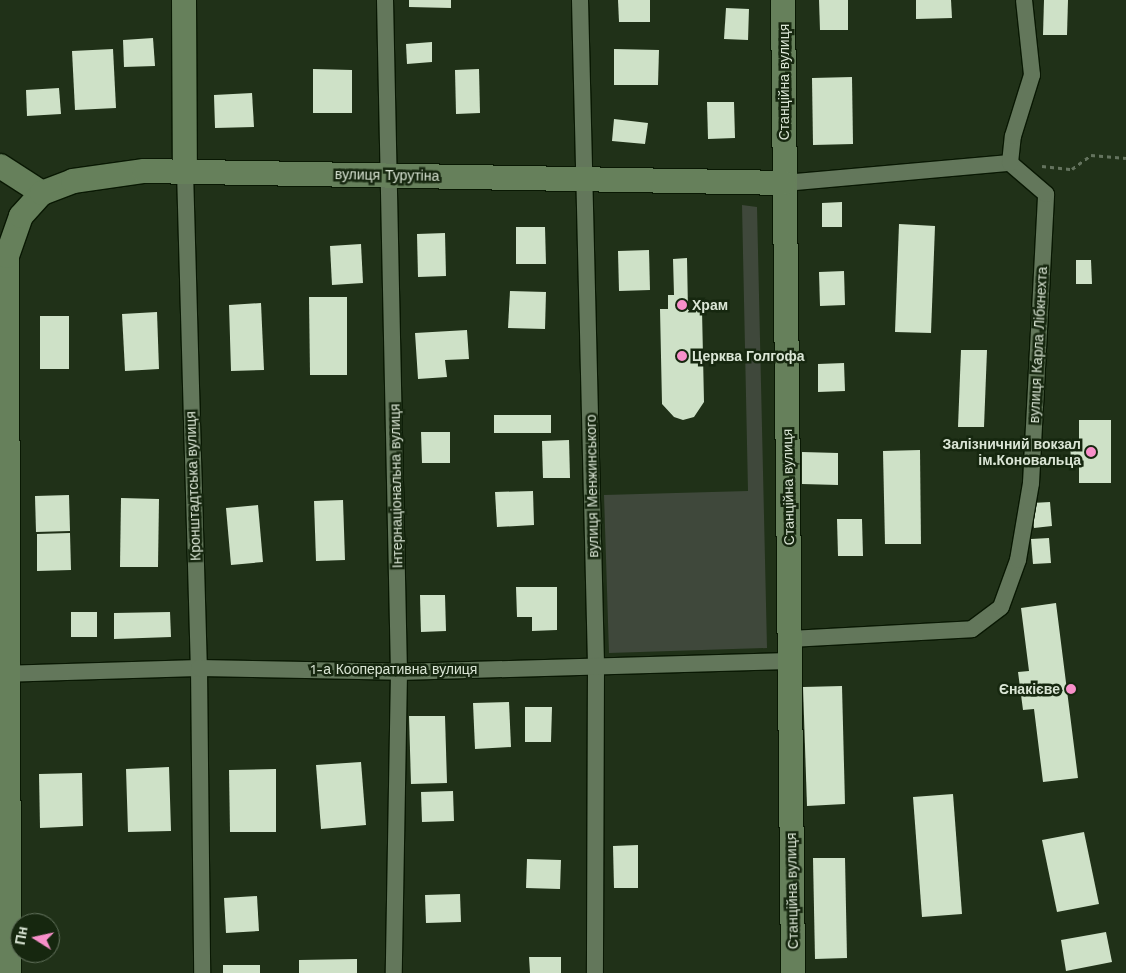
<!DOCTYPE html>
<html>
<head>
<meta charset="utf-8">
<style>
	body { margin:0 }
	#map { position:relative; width:1126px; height:973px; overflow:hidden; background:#203118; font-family:"Work Sans",sans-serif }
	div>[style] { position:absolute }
	.green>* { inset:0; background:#3f483b }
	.building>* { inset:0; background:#cee1c7 }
	.path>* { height:3px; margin-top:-1.5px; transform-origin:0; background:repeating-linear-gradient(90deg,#64735e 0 4px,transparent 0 8px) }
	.roads { filter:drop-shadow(1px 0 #091803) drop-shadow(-1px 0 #091803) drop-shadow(0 1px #091803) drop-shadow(0 -1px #091803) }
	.street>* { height:16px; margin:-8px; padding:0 8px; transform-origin:8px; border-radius:8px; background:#63775b }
	.secondary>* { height:24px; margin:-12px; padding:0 12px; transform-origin:12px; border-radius:12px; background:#66805b }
	.dots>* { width:14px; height:14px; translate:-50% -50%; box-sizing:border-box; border:2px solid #16270f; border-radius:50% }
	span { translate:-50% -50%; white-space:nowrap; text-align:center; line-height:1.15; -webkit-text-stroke:5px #16270f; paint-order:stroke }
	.street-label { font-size:14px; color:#dae5d5 }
	.poi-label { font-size:14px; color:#dae5d5; font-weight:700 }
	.left { translate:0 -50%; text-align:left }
	.right { translate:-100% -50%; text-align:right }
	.north { position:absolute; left:10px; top:913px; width:50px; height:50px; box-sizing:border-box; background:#16270f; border:1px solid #64735e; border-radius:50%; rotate:280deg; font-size:14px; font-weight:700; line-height:20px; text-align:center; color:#dae5d5 }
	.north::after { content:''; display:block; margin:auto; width:18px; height:22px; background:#f890ca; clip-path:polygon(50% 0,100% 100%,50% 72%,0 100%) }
</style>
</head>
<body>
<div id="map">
	<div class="green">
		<div style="clip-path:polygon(742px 205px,757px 207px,767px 648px,609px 653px,604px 495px,748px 491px)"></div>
	</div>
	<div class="building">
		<div style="clip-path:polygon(409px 0,451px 0,451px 8px,409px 7px)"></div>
		<div style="clip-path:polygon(618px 0,650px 0,650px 22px,619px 22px)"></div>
		<div style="clip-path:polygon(819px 0,848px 0,848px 30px,820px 30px)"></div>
		<div style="clip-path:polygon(916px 0,951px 0,952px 18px,916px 19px)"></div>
		<div style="clip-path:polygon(1044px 0,1068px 0,1067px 35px,1043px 35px)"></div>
		<div style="clip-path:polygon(726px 8px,749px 9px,748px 40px,724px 39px)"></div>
		<div style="clip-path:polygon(153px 38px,155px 66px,124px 67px,123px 40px)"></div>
		<div style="clip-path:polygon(432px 42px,432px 62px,407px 64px,406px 44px)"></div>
		<div style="clip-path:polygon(113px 49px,116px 108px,75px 110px,72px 51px)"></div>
		<div style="clip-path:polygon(614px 49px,659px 50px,658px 85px,614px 85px)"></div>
		<div style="clip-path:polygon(313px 69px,352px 70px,352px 113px,313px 113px)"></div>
		<div style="clip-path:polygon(479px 69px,480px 113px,456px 114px,455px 70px)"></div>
		<div style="clip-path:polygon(852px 77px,853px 144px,813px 145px,812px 78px)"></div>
		<div style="clip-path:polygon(59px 88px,61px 114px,27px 116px,26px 90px)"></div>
		<div style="clip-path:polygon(252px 93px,254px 127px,215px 128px,214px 95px)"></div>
		<div style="clip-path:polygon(707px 102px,734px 102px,735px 138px,708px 139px)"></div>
		<div style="clip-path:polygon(614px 119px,648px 123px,645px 144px,612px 141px)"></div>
		<div style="clip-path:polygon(842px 202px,842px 227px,822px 227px,822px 203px)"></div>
		<div style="clip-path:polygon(899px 224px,935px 226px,931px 333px,895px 332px)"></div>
		<div style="clip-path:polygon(516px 227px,545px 227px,546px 264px,516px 264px)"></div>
		<div style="clip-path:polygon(445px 233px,446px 276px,418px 277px,417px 234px)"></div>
		<div style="clip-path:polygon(361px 244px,363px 283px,332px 285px,330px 246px)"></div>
		<div style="clip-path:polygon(649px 250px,650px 290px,619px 291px,618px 251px)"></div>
		<div style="clip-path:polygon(687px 258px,688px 310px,702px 310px,704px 402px,694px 417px,683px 420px,674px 417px,662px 404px,660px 309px,668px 309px,668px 295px,674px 295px,673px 259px)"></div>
		<div style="clip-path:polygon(1076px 260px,1091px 260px,1092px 284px,1076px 284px)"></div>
		<div style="clip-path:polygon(844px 271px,845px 305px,820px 306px,819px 272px)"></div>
		<div style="clip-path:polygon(510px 291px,546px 292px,545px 329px,508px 328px)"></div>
		<div style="clip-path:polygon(309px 297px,347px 297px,347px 375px,310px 375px)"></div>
		<div style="clip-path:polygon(261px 303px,264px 370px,231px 371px,229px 305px)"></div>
		<div style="clip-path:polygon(157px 312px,159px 369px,125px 371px,122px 314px)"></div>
		<div style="clip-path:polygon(40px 316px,69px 316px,69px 369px,40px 369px)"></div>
		<div style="clip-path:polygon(467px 330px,469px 359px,445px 360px,447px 377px,418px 379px,415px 333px)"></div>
		<div style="clip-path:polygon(961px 350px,987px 350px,984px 427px,958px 427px)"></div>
		<div style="clip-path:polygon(844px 363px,845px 391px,818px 392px,818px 364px)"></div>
		<div style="clip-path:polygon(494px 415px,551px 415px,551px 433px,494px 433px)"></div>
		<div style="clip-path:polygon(1079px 420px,1111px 420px,1111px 483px,1079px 483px,1079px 460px,1071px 460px,1070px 444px,1079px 444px)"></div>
		<div style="clip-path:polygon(421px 432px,450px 432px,450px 463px,422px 463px)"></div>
		<div style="clip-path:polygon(569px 440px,570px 478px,543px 478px,542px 441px)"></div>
		<div style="clip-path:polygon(920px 450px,921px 544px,885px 544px,883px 451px)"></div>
		<div style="clip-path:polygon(802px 452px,838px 453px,838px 485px,802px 484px)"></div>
		<div style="clip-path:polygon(533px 491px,534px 525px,497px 527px,495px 492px)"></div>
		<div style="clip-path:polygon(69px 495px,70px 531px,36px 532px,35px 496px)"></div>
		<div style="clip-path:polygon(121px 498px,159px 499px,158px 567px,120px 567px)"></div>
		<div style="clip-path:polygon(343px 500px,345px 560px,316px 561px,314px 501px)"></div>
		<div style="clip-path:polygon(1050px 502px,1052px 526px,1034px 528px,1032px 503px)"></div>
		<div style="clip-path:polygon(258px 505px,263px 562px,231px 565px,226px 508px)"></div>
		<div style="clip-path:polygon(837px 519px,862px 519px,863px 556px,838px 556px)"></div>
		<div style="clip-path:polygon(70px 533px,71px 570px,37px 571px,37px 534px)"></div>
		<div style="clip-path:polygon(1049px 538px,1051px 563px,1033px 564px,1031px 539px)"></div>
		<div style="clip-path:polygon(516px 587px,557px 587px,557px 630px,532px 631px,532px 617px,517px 617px)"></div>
		<div style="clip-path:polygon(420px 595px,445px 595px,446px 631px,421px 632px)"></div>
		<div style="clip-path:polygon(1056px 603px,1078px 778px,1043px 782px,1034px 709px,1023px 710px,1018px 672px,1029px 671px,1021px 608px)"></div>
		<div style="clip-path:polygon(71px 612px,97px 612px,97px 637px,71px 637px)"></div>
		<div style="clip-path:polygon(170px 612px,171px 637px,114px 639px,114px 613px)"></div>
		<div style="clip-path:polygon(842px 686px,845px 804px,807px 806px,803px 687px)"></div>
		<div style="clip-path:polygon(509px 702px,511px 747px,475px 749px,473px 703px)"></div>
		<div style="clip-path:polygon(525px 707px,552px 707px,551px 742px,525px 742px)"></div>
		<div style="clip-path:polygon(409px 716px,445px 716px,447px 783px,411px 784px)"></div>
		<div style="clip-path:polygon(361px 762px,366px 825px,321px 829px,316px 765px)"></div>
		<div style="clip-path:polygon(169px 767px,171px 831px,128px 832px,126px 769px)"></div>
		<div style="clip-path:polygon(276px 769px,276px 832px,230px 832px,229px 770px)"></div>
		<div style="clip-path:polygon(82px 773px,83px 826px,40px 828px,39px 774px)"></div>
		<div style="clip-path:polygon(453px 791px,454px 821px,422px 822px,421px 792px)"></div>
		<div style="clip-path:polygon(953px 794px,962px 914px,922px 917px,913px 797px)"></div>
		<div style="clip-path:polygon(1084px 832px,1099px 904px,1057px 912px,1042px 840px)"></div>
		<div style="clip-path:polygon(638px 845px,638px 888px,614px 888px,613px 846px)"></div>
		<div style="clip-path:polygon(813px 858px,845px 858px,847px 958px,815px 959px)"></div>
		<div style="clip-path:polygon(527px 859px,561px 860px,560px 889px,526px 888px)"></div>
		<div style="clip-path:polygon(460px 894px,461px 922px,426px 923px,425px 895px)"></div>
		<div style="clip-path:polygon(257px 896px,259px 931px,226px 933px,224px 898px)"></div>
		<div style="clip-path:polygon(1106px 932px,1112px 962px,1066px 971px,1061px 940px)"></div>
		<div style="clip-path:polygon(529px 957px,561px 957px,561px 973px,530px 973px)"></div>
		<div style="clip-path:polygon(357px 959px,357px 973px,299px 973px,299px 960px)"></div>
		<div style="clip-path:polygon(223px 965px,260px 965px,260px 973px,223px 973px)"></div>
	</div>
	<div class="path">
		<div style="left:1042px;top:166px;width:30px;rotate:6deg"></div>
		<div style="left:1072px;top:169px;width:24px;rotate:-36deg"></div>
		<div style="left:1091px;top:155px;width:35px;rotate:5deg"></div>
	</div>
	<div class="roads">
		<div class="street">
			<div style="left:385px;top:0;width:672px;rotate:88.81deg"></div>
			<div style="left:399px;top:672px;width:301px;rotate:91deg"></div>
			<div style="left:580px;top:0;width:665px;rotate:88.62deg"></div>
			<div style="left:596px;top:665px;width:308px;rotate:90.2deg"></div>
			<div style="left:185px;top:171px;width:497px;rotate:88.4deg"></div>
			<div style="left:199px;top:668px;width:305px;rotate:89.4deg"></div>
			<div style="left:784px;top:183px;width:227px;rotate:-5.1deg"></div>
			<div style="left:790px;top:639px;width:182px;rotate:-3.1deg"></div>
			<div style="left:972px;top:629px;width:36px;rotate:-37deg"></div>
			<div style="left:1001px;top:607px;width:50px;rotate:-70.1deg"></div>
			<div style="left:1018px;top:560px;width:78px;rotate:-80.4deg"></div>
			<div style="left:1031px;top:483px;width:289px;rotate:-87deg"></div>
			<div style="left:1046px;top:194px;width:48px;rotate:-139.3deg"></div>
			<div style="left:1010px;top:163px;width:27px;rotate:-84deg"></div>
			<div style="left:1013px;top:136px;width:64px;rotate:-72.7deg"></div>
			<div style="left:1032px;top:75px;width:75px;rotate:-96.1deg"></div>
			<div style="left:0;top:674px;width:199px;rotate:-1.7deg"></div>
			<div style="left:199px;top:668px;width:200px;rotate:1.1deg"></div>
			<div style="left:399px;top:672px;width:390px;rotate:-1.6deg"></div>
		</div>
		<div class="secondary">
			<div style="left:184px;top:0;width:171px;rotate:89.7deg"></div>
			<div style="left:783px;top:0;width:973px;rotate:89.41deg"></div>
			<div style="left:0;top:166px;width:50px;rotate:32.7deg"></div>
			<div style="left:9px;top:973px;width:717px;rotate:-90.16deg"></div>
			<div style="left:7px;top:256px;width:42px;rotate:-70.7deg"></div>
			<div style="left:21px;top:216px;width:31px;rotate:-48deg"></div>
			<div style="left:42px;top:193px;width:33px;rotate:-21deg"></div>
			<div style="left:73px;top:181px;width:72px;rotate:-8deg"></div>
			<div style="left:144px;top:171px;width:640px;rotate:1.07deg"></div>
		</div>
	</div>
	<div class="dots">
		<div style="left:682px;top:305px;background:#f890ca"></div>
		<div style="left:682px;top:356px;background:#f890ca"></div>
		<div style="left:1091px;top:452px;background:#f890ca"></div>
		<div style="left:1071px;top:689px;background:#f890ca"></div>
	</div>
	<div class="street-label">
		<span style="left:784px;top:82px;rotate:-90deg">Станційна вулиця</span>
		<span style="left:387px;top:175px;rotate:1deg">вулиця Турутіна</span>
		<span style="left:1038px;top:345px;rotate:-87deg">вулиця Карла Лібкнехта</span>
		<span style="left:193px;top:486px;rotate:-92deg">Кронштадтська вулиця</span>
		<span style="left:396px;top:486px;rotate:-91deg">Інтернаціональна вулиця</span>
		<span style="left:592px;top:486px;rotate:-91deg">вулиця Менжинського</span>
		<span style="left:788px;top:487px;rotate:-91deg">Станційна вулиця</span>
		<span style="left:394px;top:669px">1-а Кооперативна вулиця</span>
		<span style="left:792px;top:891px;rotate:-91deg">Станційна вулиця</span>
	</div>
	<div class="poi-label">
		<span class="left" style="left:692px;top:305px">Храм</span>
		<span class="left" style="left:692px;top:356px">Церква Голгофа</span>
		<span class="right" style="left:1081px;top:452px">Залізничний вокзал<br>ім.Коновальца</span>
		<span class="right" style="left:1060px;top:689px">Єнакієве</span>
	</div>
	<div class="north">Пн</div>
</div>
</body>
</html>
